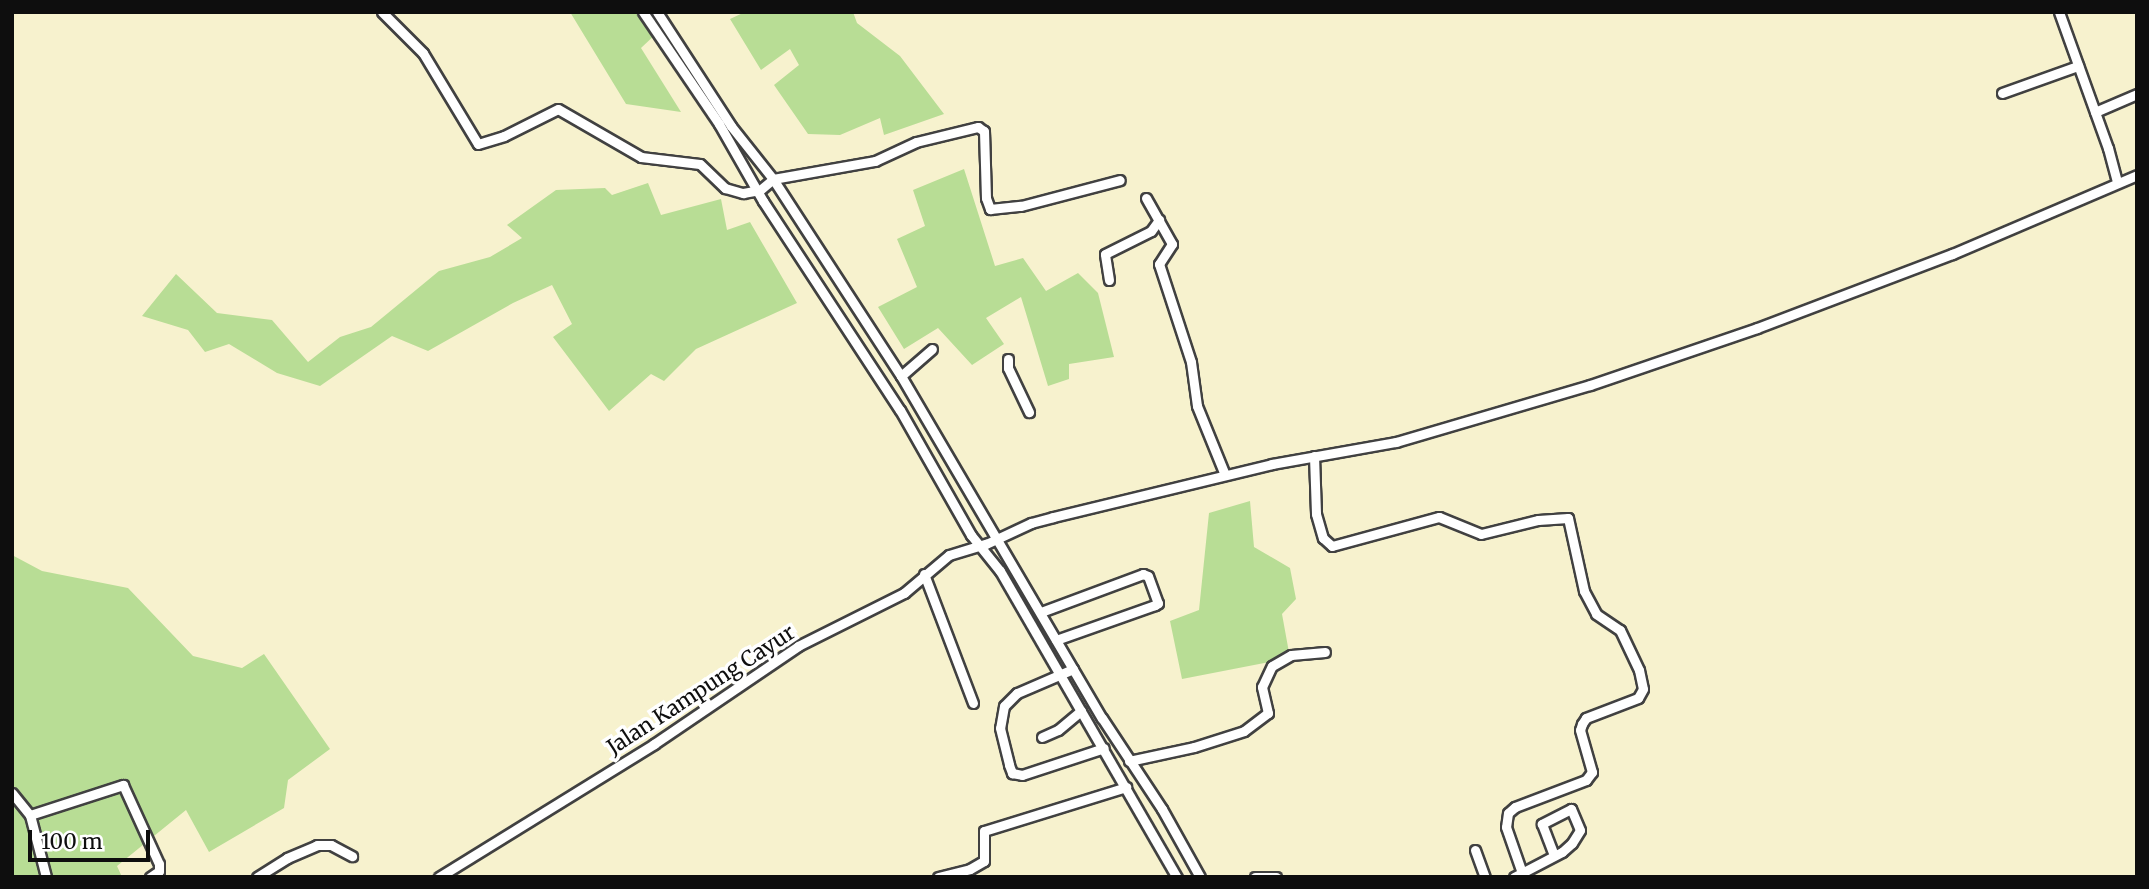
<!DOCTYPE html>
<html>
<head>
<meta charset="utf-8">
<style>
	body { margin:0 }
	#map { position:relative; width:2149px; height:889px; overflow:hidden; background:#fffbef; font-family:Merriweather,serif }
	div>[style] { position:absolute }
	.farmland>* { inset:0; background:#f7f2ce }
	.forest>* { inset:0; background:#b8dd95 }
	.roads { filter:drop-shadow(2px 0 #414141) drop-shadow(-2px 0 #414141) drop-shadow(0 2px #414141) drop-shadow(0 -2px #414141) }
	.street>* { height:9px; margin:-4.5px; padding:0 4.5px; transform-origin:4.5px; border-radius:4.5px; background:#fff }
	span { translate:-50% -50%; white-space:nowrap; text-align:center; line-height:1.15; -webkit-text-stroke:7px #fff; paint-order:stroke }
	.street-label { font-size:21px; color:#0e0e0e }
	.frame { position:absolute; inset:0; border:14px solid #0e0e0e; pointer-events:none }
	.scale { position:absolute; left:28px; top:830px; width:122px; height:32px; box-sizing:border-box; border:4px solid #0e0e0e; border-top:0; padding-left:9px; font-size:21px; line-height:24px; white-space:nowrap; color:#0e0e0e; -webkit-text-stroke:5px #fff; paint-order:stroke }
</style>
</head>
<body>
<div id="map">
	<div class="farmland">
		<div style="clip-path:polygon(12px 12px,2137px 12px,2137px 877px,12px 877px)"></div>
	</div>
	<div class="forest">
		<div style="clip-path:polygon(570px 12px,646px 12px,658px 32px,641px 48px,681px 112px,626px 104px)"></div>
		<div style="clip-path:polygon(745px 12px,853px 12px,857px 23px,900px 56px,944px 114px,884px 135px,880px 118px,840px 135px,808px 134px,774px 85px,799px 65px,790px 49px,761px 70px,730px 19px)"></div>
		<div style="clip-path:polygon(964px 169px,995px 266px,1023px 258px,1046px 291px,1078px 273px,1098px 293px,1114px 357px,1069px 364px,1069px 379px,1048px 386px,1021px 297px,986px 318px,1004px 344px,972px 365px,938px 328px,904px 349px,878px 307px,917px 287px,897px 239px,925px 226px,913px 190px)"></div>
		<div style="clip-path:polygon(648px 183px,661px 215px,721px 199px,727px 230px,750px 222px,797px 303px,696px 349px,664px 381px,651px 374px,609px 411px,553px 337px,572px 324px,552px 285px,513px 303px,428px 351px,392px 336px,320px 386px,277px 373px,229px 344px,205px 352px,188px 330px,142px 316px,176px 274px,217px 313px,272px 320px,308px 362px,340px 337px,371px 327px,439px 271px,490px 257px,522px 238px,507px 225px,556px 190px,605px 188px,612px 195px)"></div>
		<div style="clip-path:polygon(1250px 501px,1254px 547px,1290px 568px,1296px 599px,1282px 614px,1290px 658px,1182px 679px,1170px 621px,1199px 610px,1209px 513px)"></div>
		<div style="clip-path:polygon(12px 555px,42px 571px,128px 588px,193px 656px,242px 668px,264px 654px,330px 749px,288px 780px,284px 808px,209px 852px,186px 810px,117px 866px,122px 877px,12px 877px)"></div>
	</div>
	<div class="roads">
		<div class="street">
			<div style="left:382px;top:12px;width:58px;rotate:45deg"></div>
			<div style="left:423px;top:53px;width:106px;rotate:58.9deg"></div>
			<div style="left:478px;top:144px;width:27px;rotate:-17deg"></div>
			<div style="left:504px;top:136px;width:60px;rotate:-26.6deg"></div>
			<div style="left:558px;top:109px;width:96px;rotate:30deg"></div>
			<div style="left:641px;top:157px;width:59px;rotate:6.8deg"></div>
			<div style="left:700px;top:164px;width:35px;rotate:44deg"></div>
			<div style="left:725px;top:188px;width:19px;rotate:16deg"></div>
			<div style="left:743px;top:193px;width:17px;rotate:-10deg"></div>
			<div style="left:760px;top:190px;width:17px;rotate:-40deg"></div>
			<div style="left:773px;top:179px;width:104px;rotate:-10deg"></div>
			<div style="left:875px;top:161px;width:45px;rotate:-24.9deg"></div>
			<div style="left:916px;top:142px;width:64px;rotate:-13.6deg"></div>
			<div style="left:978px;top:127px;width:7px;rotate:34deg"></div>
			<div style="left:984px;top:131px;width:67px;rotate:88.3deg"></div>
			<div style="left:986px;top:198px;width:12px;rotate:70deg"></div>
			<div style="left:990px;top:209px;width:31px;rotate:-6deg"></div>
			<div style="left:1021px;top:206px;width:102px;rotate:-14.7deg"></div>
			<div style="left:643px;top:12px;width:135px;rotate:55.8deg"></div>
			<div style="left:719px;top:124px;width:89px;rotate:60.3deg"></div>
			<div style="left:763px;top:201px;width:250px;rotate:56.8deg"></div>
			<div style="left:900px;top:410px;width:144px;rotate:60.4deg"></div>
			<div style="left:971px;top:535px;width:46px;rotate:51.1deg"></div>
			<div style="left:1000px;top:571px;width:354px;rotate:60deg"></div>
			<div style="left:657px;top:12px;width:136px;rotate:57deg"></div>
			<div style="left:731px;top:126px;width:68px;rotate:51.6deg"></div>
			<div style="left:773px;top:179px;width:235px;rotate:57deg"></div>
			<div style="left:901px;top:376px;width:397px;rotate:59.6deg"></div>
			<div style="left:1102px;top:718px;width:109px;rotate:56.6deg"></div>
			<div style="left:1162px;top:809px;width:78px;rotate:60.8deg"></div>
			<div style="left:2059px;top:12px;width:145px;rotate:70.2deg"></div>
			<div style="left:2108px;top:148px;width:35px;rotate:75deg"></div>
			<div style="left:2002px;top:93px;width:81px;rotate:-19.6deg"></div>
			<div style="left:2095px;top:112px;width:46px;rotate:-23.2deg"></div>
			<div style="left:1146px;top:198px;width:53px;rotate:60.5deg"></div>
			<div style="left:1172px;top:244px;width:24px;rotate:123deg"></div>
			<div style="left:1159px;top:264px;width:103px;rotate:71.9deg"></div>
			<div style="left:1191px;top:362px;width:44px;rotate:82.2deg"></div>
			<div style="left:1197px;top:406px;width:74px;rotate:67.9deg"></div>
			<div style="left:1109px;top:280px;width:26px;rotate:-99deg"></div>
			<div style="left:1105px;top:254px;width:51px;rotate:-26.6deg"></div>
			<div style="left:1151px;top:231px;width:14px;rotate:-54deg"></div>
			<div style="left:1008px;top:359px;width:9px;rotate:90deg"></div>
			<div style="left:1008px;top:368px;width:49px;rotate:64.5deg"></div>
			<div style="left:901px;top:376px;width:41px;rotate:-41.1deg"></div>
			<div style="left:1314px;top:456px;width:58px;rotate:88deg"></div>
			<div style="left:1316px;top:514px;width:25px;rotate:74deg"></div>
			<div style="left:1323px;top:538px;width:12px;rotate:42deg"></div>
			<div style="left:1332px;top:546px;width:111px;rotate:-15.2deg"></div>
			<div style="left:1439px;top:517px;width:45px;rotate:22deg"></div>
			<div style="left:1481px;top:534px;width:59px;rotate:-13.8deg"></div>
			<div style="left:1538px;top:520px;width:30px;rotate:-4deg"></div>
			<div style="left:1568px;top:518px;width:75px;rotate:77.6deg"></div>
			<div style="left:1584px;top:591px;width:26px;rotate:62deg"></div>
			<div style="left:1596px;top:614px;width:29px;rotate:34deg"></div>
			<div style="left:1620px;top:630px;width:44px;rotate:64.6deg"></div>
			<div style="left:1639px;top:670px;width:19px;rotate:78deg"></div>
			<div style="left:1643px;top:689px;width:10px;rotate:119deg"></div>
			<div style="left:1638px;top:698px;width:56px;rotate:159deg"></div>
			<div style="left:1586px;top:718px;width:7px;rotate:124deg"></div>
			<div style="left:1582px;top:724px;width:6px;rotate:108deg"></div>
			<div style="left:1580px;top:730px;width:44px;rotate:74.1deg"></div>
			<div style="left:1592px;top:772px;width:10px;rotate:127deg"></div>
			<div style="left:1586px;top:780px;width:76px;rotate:159.2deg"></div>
			<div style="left:1515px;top:807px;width:9px;rotate:139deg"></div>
			<div style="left:1508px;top:813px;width:14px;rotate:98deg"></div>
			<div style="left:1506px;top:827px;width:49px;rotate:70.8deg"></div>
			<div style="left:924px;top:574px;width:138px;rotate:69.2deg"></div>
			<div style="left:1041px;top:612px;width:109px;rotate:-20.4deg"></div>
			<div style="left:1143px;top:574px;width:5px;rotate:22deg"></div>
			<div style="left:1148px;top:576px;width:29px;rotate:70deg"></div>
			<div style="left:1158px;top:603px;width:4px;rotate:146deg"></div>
			<div style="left:1155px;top:605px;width:105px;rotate:160.5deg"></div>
			<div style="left:1073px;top:669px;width:61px;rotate:156.8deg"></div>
			<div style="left:1017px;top:693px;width:18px;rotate:135deg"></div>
			<div style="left:1004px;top:706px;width:22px;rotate:100deg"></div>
			<div style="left:1000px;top:728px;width:38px;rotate:76deg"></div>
			<div style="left:1009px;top:765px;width:9px;rotate:69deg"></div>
			<div style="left:1012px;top:773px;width:10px;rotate:11deg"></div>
			<div style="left:1022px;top:775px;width:86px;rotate:-18.2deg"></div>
			<div style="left:1042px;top:737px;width:17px;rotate:-24deg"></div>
			<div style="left:1058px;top:730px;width:30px;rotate:-40deg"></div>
			<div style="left:1129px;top:761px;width:66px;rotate:-12.2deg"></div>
			<div style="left:1194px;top:747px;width:52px;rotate:-17.7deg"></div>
			<div style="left:1244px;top:731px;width:30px;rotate:-37deg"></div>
			<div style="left:1268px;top:713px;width:27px;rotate:-103deg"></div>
			<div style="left:1262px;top:687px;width:23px;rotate:-65deg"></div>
			<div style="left:1272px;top:666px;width:22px;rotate:-30deg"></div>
			<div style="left:1291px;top:655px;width:34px;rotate:-5deg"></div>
			<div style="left:12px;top:793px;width:28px;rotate:51deg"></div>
			<div style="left:30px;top:815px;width:64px;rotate:75.5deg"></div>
			<div style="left:30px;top:815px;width:98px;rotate:-17.9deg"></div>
			<div style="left:123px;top:785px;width:87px;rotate:65.5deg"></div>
			<div style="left:159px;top:864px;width:7px;rotate:90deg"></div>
			<div style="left:159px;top:871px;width:11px;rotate:146deg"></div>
			<div style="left:1475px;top:850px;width:29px;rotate:70deg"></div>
			<div style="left:257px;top:877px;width:36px;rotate:-32deg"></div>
			<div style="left:287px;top:858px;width:33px;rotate:-23deg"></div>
			<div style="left:317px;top:845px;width:14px"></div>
			<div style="left:331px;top:845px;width:24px;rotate:28deg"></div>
			<div style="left:439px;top:877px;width:253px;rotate:-31.7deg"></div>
			<div style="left:654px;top:744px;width:174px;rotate:-34.2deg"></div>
			<div style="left:798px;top:646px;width:119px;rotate:-26.6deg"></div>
			<div style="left:904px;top:593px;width:59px;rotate:-40.2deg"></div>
			<div style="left:949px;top:555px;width:39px;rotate:-17deg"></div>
			<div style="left:986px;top:544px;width:50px;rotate:-25deg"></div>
			<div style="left:1031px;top:523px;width:23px;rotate:-15deg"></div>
			<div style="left:1053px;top:517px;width:225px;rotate:-13.6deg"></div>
			<div style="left:1272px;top:464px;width:126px;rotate:-10.1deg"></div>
			<div style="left:1396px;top:442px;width:202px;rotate:-16.4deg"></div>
			<div style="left:1590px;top:385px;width:176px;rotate:-18.8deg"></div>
			<div style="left:1757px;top:328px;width:209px;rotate:-20.8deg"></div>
			<div style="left:1952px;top:254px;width:201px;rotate:-23.1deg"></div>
			<div style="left:938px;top:877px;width:33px;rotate:-14deg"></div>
			<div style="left:970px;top:869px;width:16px;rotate:-30deg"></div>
			<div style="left:984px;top:861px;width:30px;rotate:-90deg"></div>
			<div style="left:984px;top:831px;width:149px;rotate:-17.2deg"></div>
			<div style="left:1255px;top:877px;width:21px"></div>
			<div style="left:1514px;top:877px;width:54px;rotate:-27.5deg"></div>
			<div style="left:1562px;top:852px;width:13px;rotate:-42deg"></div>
			<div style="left:1572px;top:843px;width:15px;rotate:-58deg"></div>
			<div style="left:1580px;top:830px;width:23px;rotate:-113deg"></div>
			<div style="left:1571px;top:809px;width:33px;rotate:153deg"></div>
			<div style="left:1542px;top:824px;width:33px;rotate:69deg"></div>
		</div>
	</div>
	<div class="street-label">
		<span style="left:701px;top:690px;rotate:-33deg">Jalan Kampung Cayur</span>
	</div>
	<div class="frame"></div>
	<div class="scale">100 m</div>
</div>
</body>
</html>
